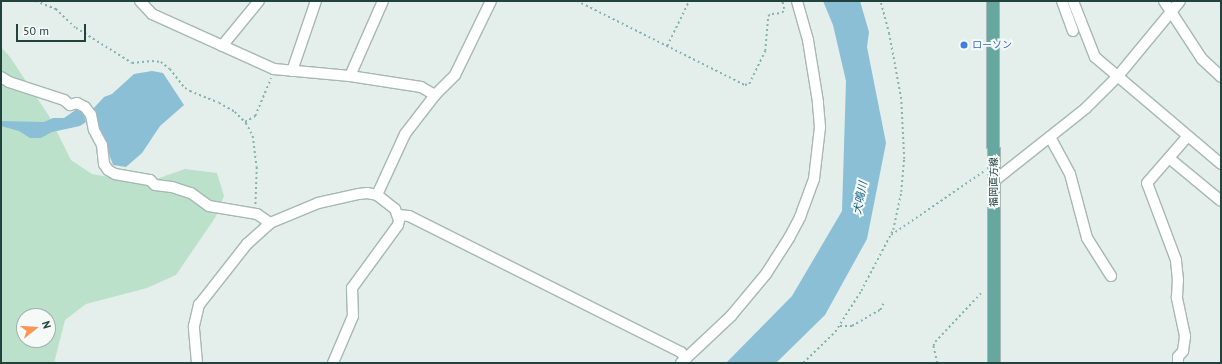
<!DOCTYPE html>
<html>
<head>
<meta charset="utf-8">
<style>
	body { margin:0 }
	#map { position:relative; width:1222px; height:364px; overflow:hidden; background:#e4efeb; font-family:"PT Sans","Noto Sans JP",sans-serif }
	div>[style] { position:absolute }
	.green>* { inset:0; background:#bce1cb }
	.water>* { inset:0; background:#8abfd6 }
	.path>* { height:1.5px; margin-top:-0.75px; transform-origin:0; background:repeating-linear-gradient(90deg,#83b4ac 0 2px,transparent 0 5px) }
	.roads { filter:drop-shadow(1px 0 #a6b8b4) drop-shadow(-1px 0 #a6b8b4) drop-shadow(0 1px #a6b8b4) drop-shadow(0 -1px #a6b8b4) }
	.minor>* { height:10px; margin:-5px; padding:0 5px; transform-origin:5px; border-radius:5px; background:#fff }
	.major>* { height:12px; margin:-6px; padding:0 6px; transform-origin:6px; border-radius:6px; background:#66a7a0 }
	.dots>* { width:11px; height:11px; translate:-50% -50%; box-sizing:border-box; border:2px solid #f5faf9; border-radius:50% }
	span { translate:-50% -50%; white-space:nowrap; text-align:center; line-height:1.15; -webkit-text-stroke:4px #f5faf9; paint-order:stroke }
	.shop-label { font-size:10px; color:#366cbe }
	.left { translate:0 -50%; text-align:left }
	.street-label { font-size:10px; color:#22423e }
	.water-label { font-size:11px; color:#186182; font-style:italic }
	.frame { position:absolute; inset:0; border:2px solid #22423e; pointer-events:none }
	.north { position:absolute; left:16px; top:308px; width:40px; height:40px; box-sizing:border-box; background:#f5faf9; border:1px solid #a1b0ae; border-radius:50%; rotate:73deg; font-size:11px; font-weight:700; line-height:16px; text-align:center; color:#22423e }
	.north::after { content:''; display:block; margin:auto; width:14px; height:18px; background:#fa9757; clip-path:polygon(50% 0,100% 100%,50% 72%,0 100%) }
	.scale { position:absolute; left:16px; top:24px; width:70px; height:18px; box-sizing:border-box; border:2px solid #22423e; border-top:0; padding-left:5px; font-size:12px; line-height:14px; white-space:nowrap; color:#22423e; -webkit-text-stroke:3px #f5faf9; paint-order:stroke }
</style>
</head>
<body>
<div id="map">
	<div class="green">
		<div style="clip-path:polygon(evenodd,1px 47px,10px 57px,49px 116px,71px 160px,92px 174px,145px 183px,185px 169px,217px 173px,224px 196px,215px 218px,176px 275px,147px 288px,86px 304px,65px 320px,54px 363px,1px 363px,1px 47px,24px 316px,48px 316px,48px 340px,24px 340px,24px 316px)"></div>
	</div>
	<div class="water">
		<div style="clip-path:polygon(823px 1px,860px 1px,869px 32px,867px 47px,886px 143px,867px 239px,825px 315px,776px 363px,726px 363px,792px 296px,842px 211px,846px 81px,833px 25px)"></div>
		<div style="clip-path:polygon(152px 71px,163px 73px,184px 105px,160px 126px,142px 153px,126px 167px,113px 165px,93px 109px,104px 97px,112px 94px,134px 74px)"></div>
		<div style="clip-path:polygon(77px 109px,83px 112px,86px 122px,80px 126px,52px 132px,41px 138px,30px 138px,19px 131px,1px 126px,1px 121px,44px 122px,53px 118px,64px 118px)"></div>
	</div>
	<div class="path">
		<div style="left:36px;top:1px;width:22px;rotate:22deg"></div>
		<div style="left:56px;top:9px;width:28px;rotate:44deg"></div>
		<div style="left:76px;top:28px;width:66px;rotate:32deg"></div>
		<div style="left:132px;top:63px;width:20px;rotate:-6deg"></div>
		<div style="left:152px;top:61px;width:9px;rotate:6deg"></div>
		<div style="left:161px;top:62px;width:11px;rotate:38deg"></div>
		<div style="left:170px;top:69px;width:24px;rotate:52deg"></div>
		<div style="left:185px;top:88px;width:6px;rotate:31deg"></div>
		<div style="left:190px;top:91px;width:31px;rotate:22deg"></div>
		<div style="left:219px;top:103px;width:18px;rotate:29deg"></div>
		<div style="left:235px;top:112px;width:16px;rotate:45deg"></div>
		<div style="left:246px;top:123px;width:15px;rotate:62deg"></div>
		<div style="left:253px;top:136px;width:31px;rotate:83deg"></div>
		<div style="left:257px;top:167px;width:38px;rotate:92deg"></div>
		<div style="left:577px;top:1px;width:188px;rotate:26.6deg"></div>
		<div style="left:745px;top:85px;width:4px;rotate:-14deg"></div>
		<div style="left:749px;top:84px;width:37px;rotate:-64deg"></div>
		<div style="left:765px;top:51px;width:35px;rotate:-85deg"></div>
		<div style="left:768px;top:16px;width:4px;rotate:-27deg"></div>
		<div style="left:772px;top:14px;width:10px;rotate:-6deg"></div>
		<div style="left:782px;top:13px;width:4px;rotate:-63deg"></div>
		<div style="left:784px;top:9px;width:8px;rotate:-104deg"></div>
		<div style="left:667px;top:46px;width:50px;rotate:-63.9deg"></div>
		<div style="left:245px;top:122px;width:12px;rotate:-31deg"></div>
		<div style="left:255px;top:116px;width:41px;rotate:-67.2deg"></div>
		<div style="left:891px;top:235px;width:112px;rotate:-34.4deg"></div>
		<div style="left:840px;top:326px;width:12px"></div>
		<div style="left:852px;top:326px;width:32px;rotate:-30deg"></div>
		<div style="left:880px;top:310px;width:9px;rotate:-63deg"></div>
		<div style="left:803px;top:363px;width:45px;rotate:-44.1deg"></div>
		<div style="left:835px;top:332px;width:49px;rotate:-57.6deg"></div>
		<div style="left:861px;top:291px;width:69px;rotate:-62.3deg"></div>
		<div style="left:893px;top:230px;width:39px;rotate:-78deg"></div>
		<div style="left:901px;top:192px;width:33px;rotate:-85deg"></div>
		<div style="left:904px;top:159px;width:60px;rotate:-92.9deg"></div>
		<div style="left:901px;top:99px;width:66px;rotate:-100.5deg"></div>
		<div style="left:889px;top:34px;width:34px;rotate:-105deg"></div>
		<div style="left:937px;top:363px;width:17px;rotate:-103deg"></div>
		<div style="left:933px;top:346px;width:4px;rotate:-63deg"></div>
		<div style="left:935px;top:342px;width:70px;rotate:-46.7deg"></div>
	</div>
	<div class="roads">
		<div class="minor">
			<div style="left:140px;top:1px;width:18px;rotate:47deg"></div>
			<div style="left:152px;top:14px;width:134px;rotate:24.3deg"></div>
			<div style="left:274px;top:69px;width:76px;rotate:5.3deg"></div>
			<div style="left:350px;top:76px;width:72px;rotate:8.8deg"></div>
			<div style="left:421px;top:87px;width:16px;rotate:30deg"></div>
			<div style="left:1062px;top:1px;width:32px;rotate:70deg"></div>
			<div style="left:1073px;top:1px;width:60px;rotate:68.6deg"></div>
			<div style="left:1095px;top:57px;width:165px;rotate:40.3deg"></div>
			<div style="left:1164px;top:1px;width:69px;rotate:56.8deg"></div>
			<div style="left:1202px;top:59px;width:26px;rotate:43deg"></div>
			<div style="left:222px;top:46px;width:58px;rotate:-50.6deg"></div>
			<div style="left:292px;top:71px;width:74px;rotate:-71.1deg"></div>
			<div style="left:350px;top:76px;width:82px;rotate:-66.3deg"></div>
			<div style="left:1px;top:77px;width:9px;rotate:32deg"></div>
			<div style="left:9px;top:82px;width:58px;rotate:18.1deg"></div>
			<div style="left:64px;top:100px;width:8px;rotate:40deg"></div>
			<div style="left:70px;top:105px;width:7px;rotate:-16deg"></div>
			<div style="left:77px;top:103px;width:9px;rotate:27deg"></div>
			<div style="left:85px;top:107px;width:10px;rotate:53deg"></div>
			<div style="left:91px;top:115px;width:15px;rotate:79deg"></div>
			<div style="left:94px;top:130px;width:17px;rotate:62deg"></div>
			<div style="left:102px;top:145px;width:19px;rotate:84deg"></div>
			<div style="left:104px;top:164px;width:7px;rotate:56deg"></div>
			<div style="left:108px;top:170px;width:8px;rotate:30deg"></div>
			<div style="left:115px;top:174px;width:36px;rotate:10deg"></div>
			<div style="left:150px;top:180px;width:7px;rotate:45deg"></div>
			<div style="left:155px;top:185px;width:17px;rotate:7deg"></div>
			<div style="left:172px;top:187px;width:20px;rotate:18deg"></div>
			<div style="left:191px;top:193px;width:22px;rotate:36deg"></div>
			<div style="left:209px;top:206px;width:49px;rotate:9.5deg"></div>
			<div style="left:257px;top:214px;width:16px;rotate:35deg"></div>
			<div style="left:1050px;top:137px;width:42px;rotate:61.6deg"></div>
			<div style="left:1070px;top:174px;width:66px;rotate:75.1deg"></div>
			<div style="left:1087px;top:238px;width:45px;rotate:57.7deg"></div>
			<div style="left:1169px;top:158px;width:67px;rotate:39.6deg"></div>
			<div style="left:994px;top:181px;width:117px;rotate:-38.4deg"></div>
			<div style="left:1086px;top:108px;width:45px;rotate:-45deg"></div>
			<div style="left:1118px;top:76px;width:97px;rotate:-50.4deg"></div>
			<div style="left:377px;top:195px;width:67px;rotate:-65.3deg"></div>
			<div style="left:405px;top:134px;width:49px;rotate:-52.4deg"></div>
			<div style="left:435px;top:95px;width:28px;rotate:-45deg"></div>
			<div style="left:455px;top:75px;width:82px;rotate:-64.1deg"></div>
			<div style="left:398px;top:215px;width:11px;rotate:5deg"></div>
			<div style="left:409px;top:216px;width:304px;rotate:26.6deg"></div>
			<div style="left:681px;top:352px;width:9px;rotate:54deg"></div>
			<div style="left:197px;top:363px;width:37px;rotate:-95deg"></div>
			<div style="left:194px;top:326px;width:22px;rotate:-77deg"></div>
			<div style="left:199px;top:305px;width:78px;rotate:-51.8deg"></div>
			<div style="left:247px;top:244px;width:31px;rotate:-42deg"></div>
			<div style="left:270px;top:223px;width:52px;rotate:-22.6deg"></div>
			<div style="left:318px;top:203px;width:42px;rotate:-12.4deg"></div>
			<div style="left:359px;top:194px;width:8px;rotate:-7deg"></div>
			<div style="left:367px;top:193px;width:10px;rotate:11deg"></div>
			<div style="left:377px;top:195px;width:23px;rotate:38deg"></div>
			<div style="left:395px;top:209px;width:12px;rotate:70deg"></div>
			<div style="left:399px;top:220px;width:5px;rotate:101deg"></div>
			<div style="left:398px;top:225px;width:78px;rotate:126.1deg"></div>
			<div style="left:352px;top:288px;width:28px;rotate:88deg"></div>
			<div style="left:353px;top:316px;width:51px;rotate:113.1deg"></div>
			<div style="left:681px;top:363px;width:69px;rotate:-43.2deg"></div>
			<div style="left:731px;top:316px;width:55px;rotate:-50.2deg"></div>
			<div style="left:766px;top:274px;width:43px;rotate:-57.4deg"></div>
			<div style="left:789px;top:238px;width:24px;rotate:-62deg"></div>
			<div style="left:800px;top:217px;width:40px;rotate:-69.8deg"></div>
			<div style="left:814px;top:179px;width:52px;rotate:-83.4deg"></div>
			<div style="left:820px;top:127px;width:25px;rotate:-95deg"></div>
			<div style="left:818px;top:102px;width:63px;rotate:-99.2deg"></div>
			<div style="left:808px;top:40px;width:41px;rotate:-105.8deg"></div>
			<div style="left:1178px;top:363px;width:6px;rotate:-90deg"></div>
			<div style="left:1178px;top:357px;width:8px;rotate:-50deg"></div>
			<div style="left:1183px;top:351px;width:15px;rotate:-82deg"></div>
			<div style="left:1185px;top:336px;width:40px;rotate:-102deg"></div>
			<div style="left:1177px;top:297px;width:17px;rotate:-87deg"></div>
			<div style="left:1178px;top:280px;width:20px;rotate:-96deg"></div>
			<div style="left:1176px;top:260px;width:82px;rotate:-110.6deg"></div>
			<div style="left:1147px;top:183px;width:61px;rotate:-49deg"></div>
		</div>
		<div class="major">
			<div style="left:993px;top:1px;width:362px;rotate:89.8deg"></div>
		</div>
	</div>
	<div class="dots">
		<div style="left:964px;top:45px;background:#3f7fe0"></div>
	</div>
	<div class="shop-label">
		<span class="left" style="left:972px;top:45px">ローソン</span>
	</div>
	<div class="street-label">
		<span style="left:994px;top:182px;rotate:-90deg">福岡直方線</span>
	</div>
	<div class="water-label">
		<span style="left:860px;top:198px;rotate:-79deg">犬鳴川</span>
	</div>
	<div class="frame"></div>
	<div class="north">N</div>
	<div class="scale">50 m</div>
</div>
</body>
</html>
